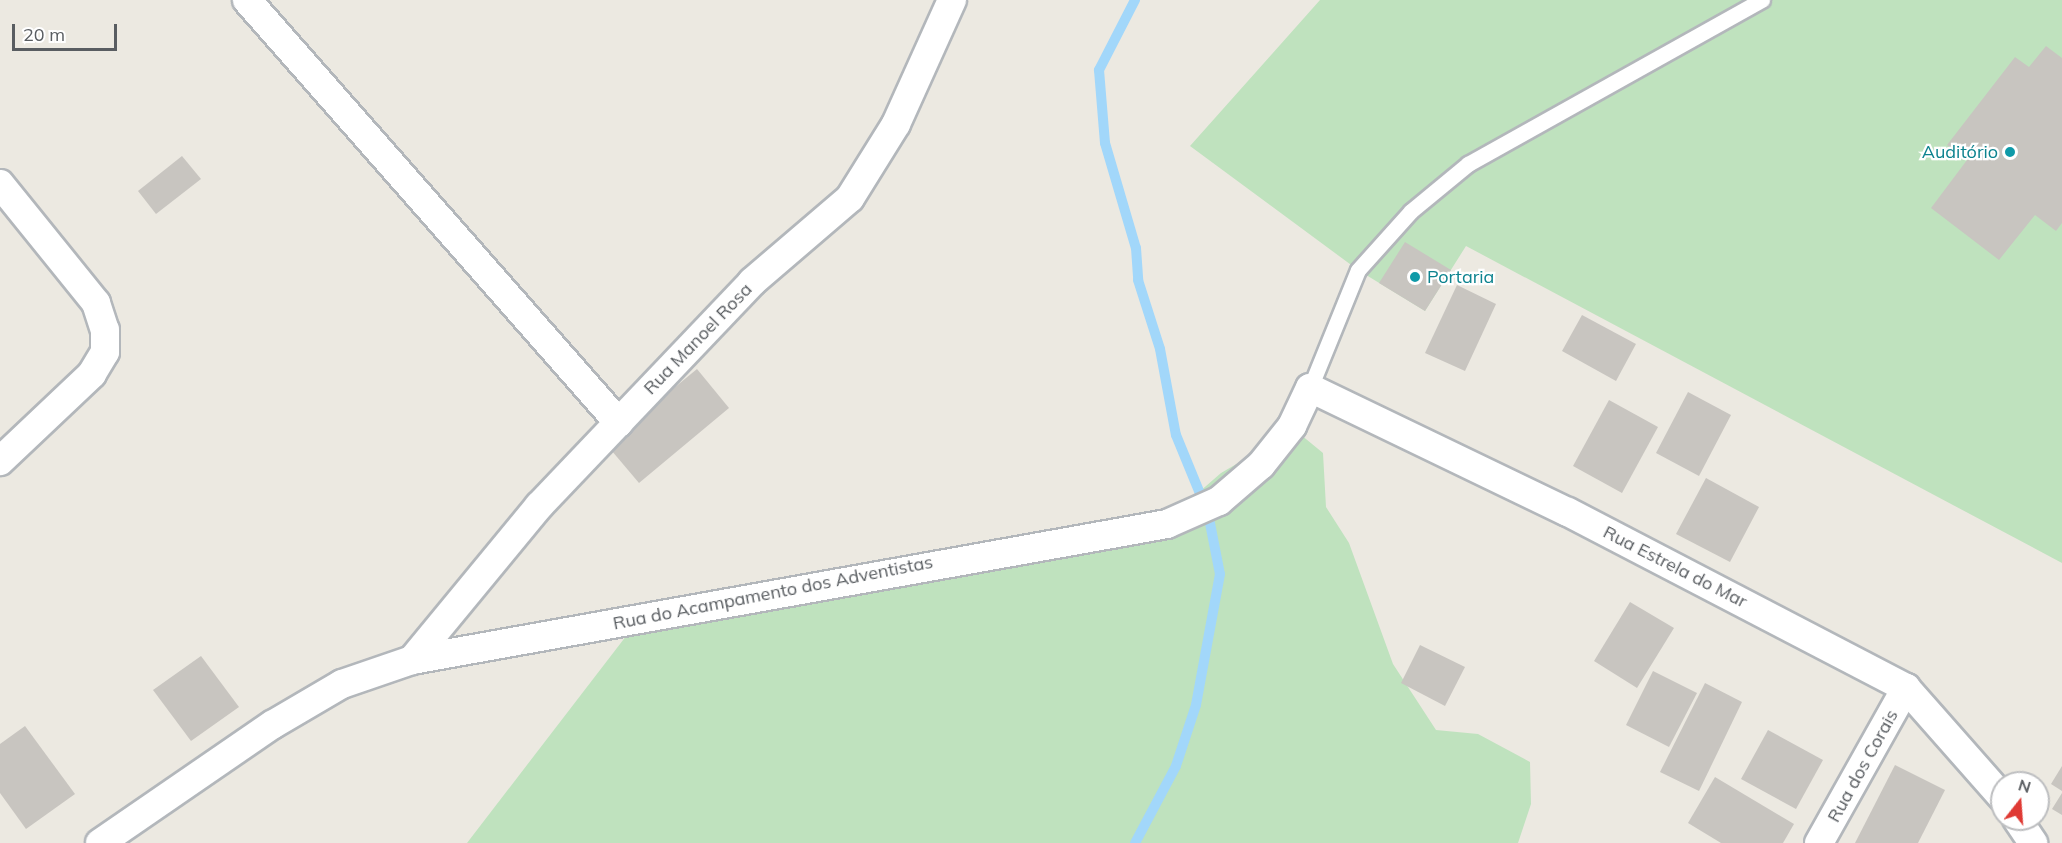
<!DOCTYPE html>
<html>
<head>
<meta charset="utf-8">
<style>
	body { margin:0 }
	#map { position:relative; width:2062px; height:843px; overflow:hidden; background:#ece9e1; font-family:Mulish,sans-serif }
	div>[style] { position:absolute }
	.green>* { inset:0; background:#bfe2be }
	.stream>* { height:10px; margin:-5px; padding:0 5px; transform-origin:5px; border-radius:5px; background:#a2d7fa }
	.building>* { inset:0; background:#c8c5c0 }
	.roads { filter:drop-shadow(2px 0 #b3b7bb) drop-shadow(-2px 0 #b3b7bb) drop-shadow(0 2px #b3b7bb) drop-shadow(0 -2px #b3b7bb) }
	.service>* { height:15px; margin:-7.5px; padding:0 7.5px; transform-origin:7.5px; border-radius:7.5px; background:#fff }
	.minor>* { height:28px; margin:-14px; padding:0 14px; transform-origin:14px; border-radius:14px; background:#fff }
	.dots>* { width:16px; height:16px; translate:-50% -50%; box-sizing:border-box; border:3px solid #fff; border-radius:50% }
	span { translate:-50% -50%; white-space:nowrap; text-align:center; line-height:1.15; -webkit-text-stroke:4.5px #fff; paint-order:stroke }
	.culture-label { font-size:18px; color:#0d838f }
	.right { translate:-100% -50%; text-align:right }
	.left { translate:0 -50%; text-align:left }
	.street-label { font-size:18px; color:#595d61 }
	.north { position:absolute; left:1990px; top:771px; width:60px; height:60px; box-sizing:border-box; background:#fff; border:2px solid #bdbec0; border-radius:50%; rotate:17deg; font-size:16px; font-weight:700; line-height:24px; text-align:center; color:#595d61 }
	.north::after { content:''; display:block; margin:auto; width:21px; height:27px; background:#df3a34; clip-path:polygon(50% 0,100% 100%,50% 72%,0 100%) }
	.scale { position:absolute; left:12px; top:24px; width:105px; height:27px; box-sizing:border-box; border:3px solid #595d61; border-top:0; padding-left:8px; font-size:18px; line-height:21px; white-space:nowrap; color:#595d61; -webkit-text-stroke:4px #fff; paint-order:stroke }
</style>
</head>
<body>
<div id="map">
	<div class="green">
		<div style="clip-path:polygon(1320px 0,2062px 0,2062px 563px,1466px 246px,1425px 311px,1358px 270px,1190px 146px)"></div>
		<div style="clip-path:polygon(1295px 430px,1323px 453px,1326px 507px,1349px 543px,1393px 664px,1436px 730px,1478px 734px,1530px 762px,1531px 804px,1518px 843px,467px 843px,640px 618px,1152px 533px,1221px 473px)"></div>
	</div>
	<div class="stream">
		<div style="left:1135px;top:0;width:79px;rotate:117.2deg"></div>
		<div style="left:1099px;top:70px;width:73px;rotate:85.3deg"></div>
		<div style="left:1105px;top:143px;width:109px;rotate:73.6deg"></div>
		<div style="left:1136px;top:248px;width:32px;rotate:86deg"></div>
		<div style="left:1138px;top:280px;width:72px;rotate:72.3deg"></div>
		<div style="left:1160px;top:349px;width:87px;rotate:79.5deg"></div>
		<div style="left:1176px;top:435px;width:84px;rotate:67.7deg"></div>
		<div style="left:1208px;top:513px;width:62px;rotate:78.9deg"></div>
		<div style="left:1220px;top:574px;width:133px;rotate:100.4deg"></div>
		<div style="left:1196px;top:705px;width:64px;rotate:108.2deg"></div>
		<div style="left:1176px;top:766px;width:87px;rotate:118deg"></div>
	</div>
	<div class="building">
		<div style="clip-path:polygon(2046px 46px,2062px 58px,2062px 223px,2056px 231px,2035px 215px,1999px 260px,1931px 208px,1967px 160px,1947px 145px,2015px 57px,2029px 67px)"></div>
		<div style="clip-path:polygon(182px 156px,201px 179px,156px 214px,138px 191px)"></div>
		<div style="clip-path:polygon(1405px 242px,1451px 270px,1425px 311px,1379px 283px)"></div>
		<div style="clip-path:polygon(1457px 285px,1496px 304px,1465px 371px,1425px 353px)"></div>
		<div style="clip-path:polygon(1582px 315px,1636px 344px,1616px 381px,1562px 351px)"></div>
		<div style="clip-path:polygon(697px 369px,729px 408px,639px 483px,606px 444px)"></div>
		<div style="clip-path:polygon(1688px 392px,1731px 415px,1699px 476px,1656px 453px)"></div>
		<div style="clip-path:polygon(1609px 400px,1658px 427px,1622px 493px,1573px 466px)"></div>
		<div style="clip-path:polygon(1706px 478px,1759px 507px,1730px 562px,1676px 534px)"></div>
		<div style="clip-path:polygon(1630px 602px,1674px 628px,1637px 688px,1594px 661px)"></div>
		<div style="clip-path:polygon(1420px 645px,1465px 667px,1445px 706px,1401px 683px)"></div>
		<div style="clip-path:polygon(201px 656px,239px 707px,191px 741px,153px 690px)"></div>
		<div style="clip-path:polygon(1653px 671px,1697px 693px,1669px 747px,1626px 725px)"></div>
		<div style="clip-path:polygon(1705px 683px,1742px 702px,1699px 791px,1660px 772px)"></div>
		<div style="clip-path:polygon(25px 726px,75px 794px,26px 829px,0 793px,0 744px)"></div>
		<div style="clip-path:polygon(1768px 730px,1823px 760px,1796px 809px,1741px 779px)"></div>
		<div style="clip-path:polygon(1895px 765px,1945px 790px,1918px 843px,1855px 843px)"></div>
		<div style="clip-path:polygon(2062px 766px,2062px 791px,2051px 784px)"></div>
		<div style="clip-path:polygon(1715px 777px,1794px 824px,1783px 843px,1721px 843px,1688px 823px)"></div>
		<div style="clip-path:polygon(2062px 793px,2062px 815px,2052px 809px)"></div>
	</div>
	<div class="roads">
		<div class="service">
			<div style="left:1310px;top:388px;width:127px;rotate:-67.9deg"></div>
			<div style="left:1358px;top:270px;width:79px;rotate:-48.1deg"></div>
			<div style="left:1411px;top:211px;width:74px;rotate:-39.5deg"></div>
			<div style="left:1468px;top:164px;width:337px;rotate:-29.2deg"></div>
		</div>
		<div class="minor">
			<div style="left:247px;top:0;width:563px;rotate:48.67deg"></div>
			<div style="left:0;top:184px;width:153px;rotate:51.1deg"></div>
			<div style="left:96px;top:303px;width:28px;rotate:72deg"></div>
			<div style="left:105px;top:330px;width:22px;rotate:90deg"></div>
			<div style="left:105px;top:352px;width:26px;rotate:121deg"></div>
			<div style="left:92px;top:374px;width:127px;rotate:136.6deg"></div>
			<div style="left:412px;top:660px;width:200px;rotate:-50.5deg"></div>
			<div style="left:539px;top:506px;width:309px;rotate:-46.4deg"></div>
			<div style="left:752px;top:282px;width:129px;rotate:-40.6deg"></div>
			<div style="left:850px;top:198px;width:87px;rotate:-58.1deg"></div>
			<div style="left:896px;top:124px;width:136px;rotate:-65.7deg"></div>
			<div style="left:2017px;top:819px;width:29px;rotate:56deg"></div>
			<div style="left:100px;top:843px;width:209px;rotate:-34.5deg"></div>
			<div style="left:272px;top:725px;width:81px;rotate:-30.4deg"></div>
			<div style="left:342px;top:684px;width:74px;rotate:-18.9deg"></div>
			<div style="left:412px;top:660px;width:767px;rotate:-10.21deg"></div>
			<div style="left:1167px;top:524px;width:57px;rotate:-23.9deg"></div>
			<div style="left:1219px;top:501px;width:55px;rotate:-40.6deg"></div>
			<div style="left:1261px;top:465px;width:50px;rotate:-51.5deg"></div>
			<div style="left:1292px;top:426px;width:42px;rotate:-64.7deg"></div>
			<div style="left:1310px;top:388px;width:286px;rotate:25.7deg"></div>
			<div style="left:1568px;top:512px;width:381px;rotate:27.5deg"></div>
			<div style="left:1906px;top:688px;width:145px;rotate:48.6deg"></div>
			<div style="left:1819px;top:843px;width:178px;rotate:-60.7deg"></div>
		</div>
	</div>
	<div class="dots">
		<div style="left:2010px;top:152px;background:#0f9aa8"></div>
		<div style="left:1415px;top:277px;background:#0f9aa8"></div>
	</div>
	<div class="culture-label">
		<span class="right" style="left:1998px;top:152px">Auditório</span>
		<span class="left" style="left:1427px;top:277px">Portaria</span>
	</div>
	<div class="street-label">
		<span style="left:698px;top:339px;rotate:-46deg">Rua Manoel Rosa</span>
		<span style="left:1675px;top:567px;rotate:27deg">Rua Estrela do Mar</span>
		<span style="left:773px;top:593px;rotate:-11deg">Rua do Acampamento dos Adventistas</span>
		<span style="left:1863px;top:766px;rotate:-61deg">Rua dos Corais</span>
	</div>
	<div class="north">N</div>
	<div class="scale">20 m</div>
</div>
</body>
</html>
